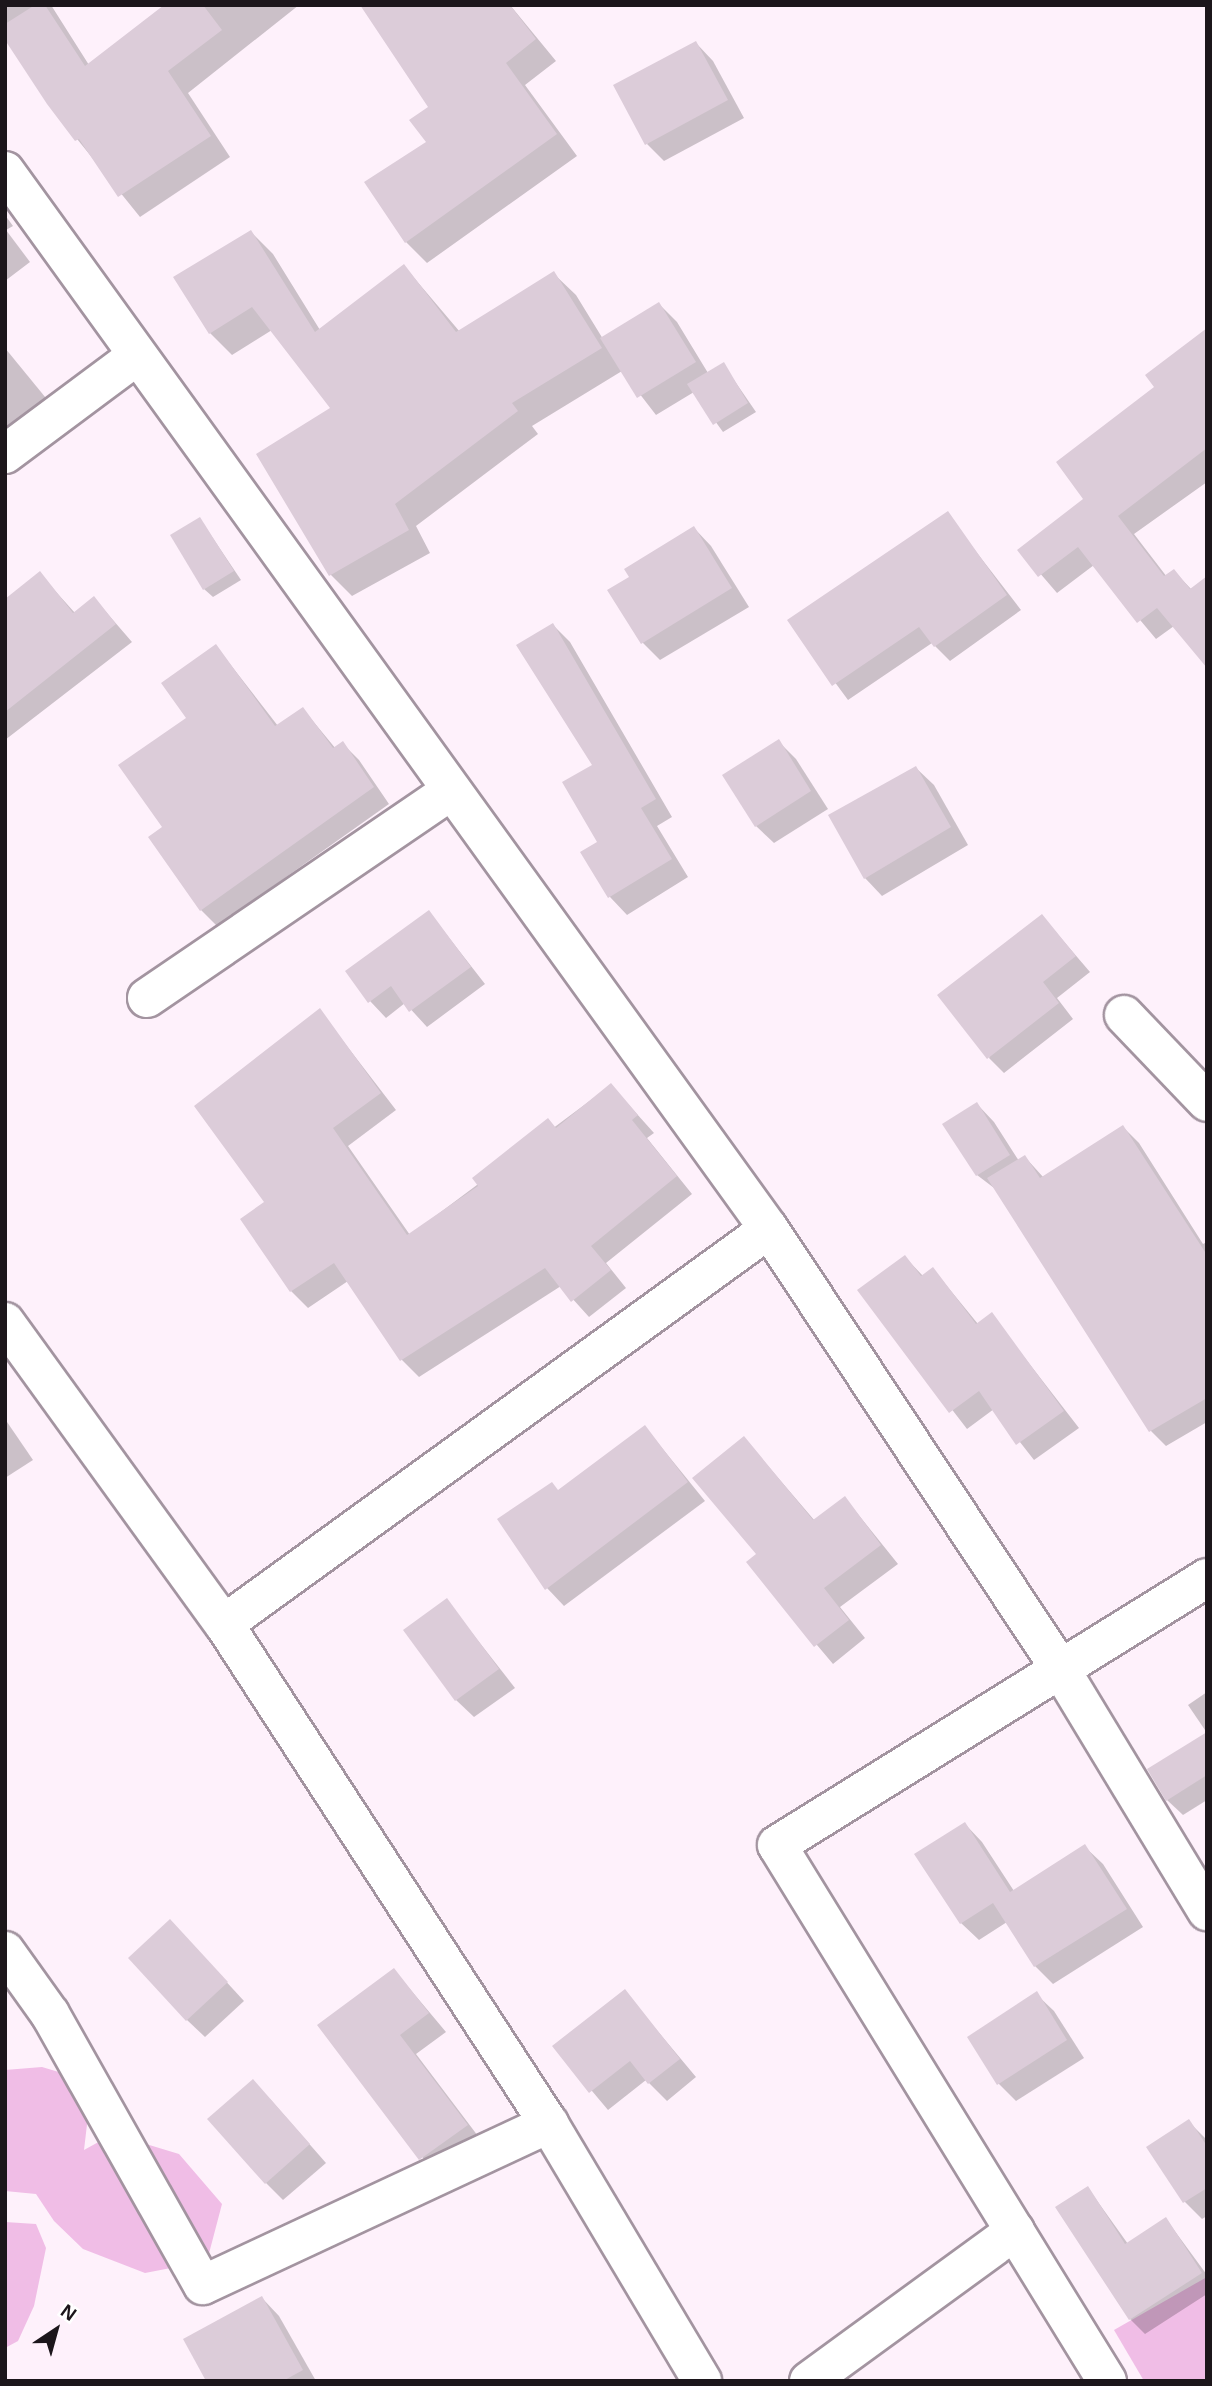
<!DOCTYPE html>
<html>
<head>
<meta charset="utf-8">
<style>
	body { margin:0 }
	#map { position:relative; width:1212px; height:2386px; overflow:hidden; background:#fef1fb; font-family:Helvetica,sans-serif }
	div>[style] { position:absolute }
	.green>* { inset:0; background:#f0bde6 }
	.shadow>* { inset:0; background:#0003 }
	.building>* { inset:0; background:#dcccd9 }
	.roads { filter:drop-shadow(2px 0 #a394a0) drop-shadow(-2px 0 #a394a0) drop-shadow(0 2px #a394a0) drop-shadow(0 -2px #a394a0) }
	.minor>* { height:38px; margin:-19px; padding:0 19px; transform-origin:19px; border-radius:19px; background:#fff }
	span { translate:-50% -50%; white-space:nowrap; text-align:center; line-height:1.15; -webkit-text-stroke:5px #fff; paint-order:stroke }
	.frame { position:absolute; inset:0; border:7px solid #1c161b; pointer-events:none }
	.north { position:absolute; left:21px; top:2295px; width:70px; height:70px; -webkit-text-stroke:5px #fff; paint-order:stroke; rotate:36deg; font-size:19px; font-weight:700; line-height:28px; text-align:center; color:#1c161b }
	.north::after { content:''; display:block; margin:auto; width:24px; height:32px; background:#1c161b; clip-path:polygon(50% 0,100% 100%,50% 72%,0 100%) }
</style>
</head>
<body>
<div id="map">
	<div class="green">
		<div style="clip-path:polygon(42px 2067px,92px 2082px,84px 2150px,113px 2134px,179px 2154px,222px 2204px,207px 2261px,145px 2273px,83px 2249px,54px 2221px,36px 2194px,5px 2191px,5px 2070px)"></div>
		<div style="clip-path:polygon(5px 2222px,36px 2224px,46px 2248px,34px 2306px,18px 2341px,5px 2348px)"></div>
		<div style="clip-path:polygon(1207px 2277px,1207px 2381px,1144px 2381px,1114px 2330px)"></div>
	</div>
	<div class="shadow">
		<div style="clip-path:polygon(5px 5px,51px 5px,89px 65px,167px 5px,299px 5px,188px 93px,230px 157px,140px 217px,48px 103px,5px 36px)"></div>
		<div style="clip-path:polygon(478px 5px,510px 5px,556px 61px,525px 85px,577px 156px,427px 263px,406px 242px,428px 142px,431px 107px)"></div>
		<div style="clip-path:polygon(696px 43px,713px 61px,744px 118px,664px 161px,647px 144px)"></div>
		<div style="clip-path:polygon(5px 215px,13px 226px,6px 230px,30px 262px,5px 281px)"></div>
		<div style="clip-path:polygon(251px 232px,273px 254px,320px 330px,404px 266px,460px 332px,554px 274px,576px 295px,603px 339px,659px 304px,677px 322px,708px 373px,723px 364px,756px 412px,723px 432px,694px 392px,656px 415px,622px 371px,532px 426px,538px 434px,416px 526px,430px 553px,352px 596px,330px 574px,333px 409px,272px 330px,232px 355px,210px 333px)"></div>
		<div style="clip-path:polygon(1207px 332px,1207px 482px,1134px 534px,1167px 577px,1174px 571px,1192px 590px,1174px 626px,1156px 639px,1094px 565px,1057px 593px,1020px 550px,1086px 499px,1156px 387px)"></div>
		<div style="clip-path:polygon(5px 348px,50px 403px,5px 437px)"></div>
		<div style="clip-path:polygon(947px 514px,1021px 610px,950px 661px,932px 643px,848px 700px,789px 620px)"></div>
		<div style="clip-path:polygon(200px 519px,241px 580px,213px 597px,204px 589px)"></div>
		<div style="clip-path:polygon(694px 528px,711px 546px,749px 607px,660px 660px,643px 643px,632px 577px)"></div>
		<div style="clip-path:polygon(40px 574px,75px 613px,94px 598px,132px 642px,5px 740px,5px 603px)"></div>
		<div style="clip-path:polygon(553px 625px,570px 642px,672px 817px,657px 826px,688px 877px,627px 915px,610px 897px,583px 852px,599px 842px,594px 766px)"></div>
		<div style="clip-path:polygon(216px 646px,278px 726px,303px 709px,336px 749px,343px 744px,359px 760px,389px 804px,217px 926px,201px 910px,164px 827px)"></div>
		<div style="clip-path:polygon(778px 741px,796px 759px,828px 809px,774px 843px,756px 826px)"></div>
		<div style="clip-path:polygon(916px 768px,934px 785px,968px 845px,882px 896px,865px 878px)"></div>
		<div style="clip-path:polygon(429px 912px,485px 984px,427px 1027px,405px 1003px,386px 1018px,370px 1001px)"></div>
		<div style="clip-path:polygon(1042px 916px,1090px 972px,1057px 998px,1073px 1019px,1004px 1073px,989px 1058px)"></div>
		<div style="clip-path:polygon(320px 1011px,396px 1110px,348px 1146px,410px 1235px,611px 1085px,654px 1133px,647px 1138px,692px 1194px,606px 1263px,626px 1288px,589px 1317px,561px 1286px,419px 1377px,402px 1360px,348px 1281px,308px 1308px,291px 1291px,267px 1203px)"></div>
		<div style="clip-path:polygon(977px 1104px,994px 1122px,1019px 1161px,1025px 1157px,1044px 1178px,1123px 1127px,1139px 1143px,1203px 1244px,1207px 1242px,1207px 1422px,1166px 1446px,1151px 1431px,998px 1191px,977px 1175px)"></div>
		<div style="clip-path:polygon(905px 1257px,923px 1276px,933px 1269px,978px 1324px,991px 1314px,1079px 1428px,1034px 1460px,994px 1409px,967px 1429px,860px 1290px)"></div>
		<div style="clip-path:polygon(5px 1419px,33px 1460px,5px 1478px)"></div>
		<div style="clip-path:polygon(645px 1427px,705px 1501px,564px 1606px,547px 1588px,559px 1491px)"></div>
		<div style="clip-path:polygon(744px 1438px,815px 1521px,845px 1498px,898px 1564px,840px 1607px,865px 1638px,833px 1664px,748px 1563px,758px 1555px)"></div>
		<div style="clip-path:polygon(447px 1601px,515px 1688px,474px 1717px,456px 1700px)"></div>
		<div style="clip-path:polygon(1207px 1692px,1207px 1733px,1188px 1705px)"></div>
		<div style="clip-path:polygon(1207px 1734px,1207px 1800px,1183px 1815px,1167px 1800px)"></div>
		<div style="clip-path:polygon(965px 1824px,982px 1842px,1014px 1891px,1085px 1847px,1103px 1864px,1143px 1927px,1053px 1984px,1035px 1966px,1007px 1922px,979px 1940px,961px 1923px)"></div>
		<div style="clip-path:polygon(187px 1939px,244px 2001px,205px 2037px,187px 2020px)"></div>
		<div style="clip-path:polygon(394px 1970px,446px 2032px,416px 2054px,484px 2144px,438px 2177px,320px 2026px)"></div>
		<div style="clip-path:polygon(625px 1992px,696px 2077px,667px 2101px,646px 2080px,608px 2110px,555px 2047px)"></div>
		<div style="clip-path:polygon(1036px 1994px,1054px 2011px,1084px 2058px,1016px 2101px,998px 2083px)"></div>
		<div style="clip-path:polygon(270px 2099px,326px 2163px,283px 2200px,266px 2183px)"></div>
		<div style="clip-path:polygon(1189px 2122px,1207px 2140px,1207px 2216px,1202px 2219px,1185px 2202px)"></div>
		<div style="clip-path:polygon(1088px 2188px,1128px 2244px,1166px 2219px,1207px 2275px,1207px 2294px,1145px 2334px,1130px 2319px)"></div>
		<div style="clip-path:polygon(262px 2298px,279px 2316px,316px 2381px,208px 2381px)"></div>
	</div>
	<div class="building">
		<div style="clip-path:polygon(35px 5px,45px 5px,85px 66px,164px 5px,203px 5px,222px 30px,168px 71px,211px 136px,118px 197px,79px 139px,75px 141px,47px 104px,5px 40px,5px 24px)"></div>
		<div style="clip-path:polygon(360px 5px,510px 5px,536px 39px,506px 63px,557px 134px,405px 243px,364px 182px,426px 142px,409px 120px,428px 107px)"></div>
		<div style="clip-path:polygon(696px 41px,728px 100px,645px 145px,613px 85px)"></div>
		<div style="clip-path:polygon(251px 230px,315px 332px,404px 264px,456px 332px,554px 271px,602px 348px,512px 403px,518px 411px,395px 504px,409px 530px,329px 576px,256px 454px,330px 408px,252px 307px,209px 334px,173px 277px)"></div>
		<div style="clip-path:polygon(659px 302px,696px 362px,637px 398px,600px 338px)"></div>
		<div style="clip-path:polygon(1207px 328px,1207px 448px,1118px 516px,1164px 576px,1174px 569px,1190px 589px,1207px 576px,1207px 668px,1157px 608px,1137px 623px,1078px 547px,1038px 577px,1017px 550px,1083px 499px,1056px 462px,1154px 387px,1145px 375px)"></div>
		<div style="clip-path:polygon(724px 362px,748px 403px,713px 425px,687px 384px)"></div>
		<div style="clip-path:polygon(948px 511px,1007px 595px,934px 647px,919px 627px,832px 686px,787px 620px)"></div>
		<div style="clip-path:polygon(200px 517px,234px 571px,203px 590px,170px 535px)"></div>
		<div style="clip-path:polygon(694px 526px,732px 588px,641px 644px,607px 590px,629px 577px,624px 569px)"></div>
		<div style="clip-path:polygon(40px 571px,73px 613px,94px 596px,116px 624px,5px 712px,5px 599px)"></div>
		<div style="clip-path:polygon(553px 623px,656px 799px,641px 808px,672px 859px,608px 898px,580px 852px,597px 842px,562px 782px,592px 765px,516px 645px)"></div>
		<div style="clip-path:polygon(216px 644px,275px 726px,303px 707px,333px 748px,343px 741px,374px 787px,200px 911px,148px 837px,162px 827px,118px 765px,186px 718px,161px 683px)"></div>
		<div style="clip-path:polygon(779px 739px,811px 791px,755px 827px,722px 775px)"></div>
		<div style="clip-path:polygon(916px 766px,951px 827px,864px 879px,828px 815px)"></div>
		<div style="clip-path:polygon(429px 910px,471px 967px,409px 1012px,391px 986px,368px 1003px,345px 971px)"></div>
		<div style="clip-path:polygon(1042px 914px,1076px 956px,1043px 982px,1059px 1003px,987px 1059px,937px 995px)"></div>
		<div style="clip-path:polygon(320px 1008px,381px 1093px,333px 1128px,407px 1235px,478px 1186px,472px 1178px,548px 1118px,556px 1128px,611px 1083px,638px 1115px,632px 1120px,677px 1176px,591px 1246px,611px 1270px,571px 1302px,545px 1268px,400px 1361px,334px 1263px,290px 1292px,240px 1219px,264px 1202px,194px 1106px)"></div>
		<div style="clip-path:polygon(977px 1102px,1010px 1155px,976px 1176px,942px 1124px)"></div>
		<div style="clip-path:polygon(1123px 1125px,1207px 1255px,1207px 1398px,1149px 1432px,987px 1178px,1025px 1155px,1040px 1178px)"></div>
		<div style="clip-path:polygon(905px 1255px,921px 1276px,933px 1267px,976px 1324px,992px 1312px,1064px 1411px,1016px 1445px,979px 1391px,949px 1413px,857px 1290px)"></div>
		<div style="clip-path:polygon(645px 1425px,688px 1482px,545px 1590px,497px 1519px,552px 1482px,558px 1490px)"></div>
		<div style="clip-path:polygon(744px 1436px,813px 1520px,845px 1496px,881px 1545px,824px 1588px,849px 1620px,814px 1647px,746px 1562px,756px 1554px,692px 1478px)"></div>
		<div style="clip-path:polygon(447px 1598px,499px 1669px,455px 1701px,403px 1630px)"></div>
		<div style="clip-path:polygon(1207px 1732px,1207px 1775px,1166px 1801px,1147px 1769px)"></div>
		<div style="clip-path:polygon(965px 1822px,1010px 1892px,1085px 1844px,1127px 1909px,1034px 1967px,993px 1903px,960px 1924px,914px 1854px)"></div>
		<div style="clip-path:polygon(170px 1919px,228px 1982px,186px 2021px,128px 1958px)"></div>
		<div style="clip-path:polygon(394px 1968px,429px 2013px,400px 2035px,468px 2125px,419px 2160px,317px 2025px)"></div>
		<div style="clip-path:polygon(625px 1989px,680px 2059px,648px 2084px,630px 2061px,589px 2093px,552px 2046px)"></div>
		<div style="clip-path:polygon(1037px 1991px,1067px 2040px,997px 2085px,967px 2037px)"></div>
		<div style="clip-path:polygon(253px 2079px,310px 2144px,265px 2184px,207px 2119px)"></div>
		<div style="clip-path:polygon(1189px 2119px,1207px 2146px,1207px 2188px,1183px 2203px,1146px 2147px)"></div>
		<div style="clip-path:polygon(1088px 2186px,1125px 2244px,1166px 2217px,1202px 2273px,1129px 2320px,1055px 2207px)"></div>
		<div style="clip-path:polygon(262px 2296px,303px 2370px,283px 2381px,206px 2381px,183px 2339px)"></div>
	</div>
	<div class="roads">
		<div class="minor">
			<div style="left:5px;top:171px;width:1305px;rotate:54.17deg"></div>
			<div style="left:769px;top:1229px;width:529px;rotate:56.49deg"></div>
			<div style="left:1061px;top:1670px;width:282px;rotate:58.8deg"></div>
			<div style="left:5px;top:454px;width:162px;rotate:-36.7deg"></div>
			<div style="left:147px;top:998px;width:367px;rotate:-34.3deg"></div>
			<div style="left:1124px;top:1015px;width:120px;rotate:46.3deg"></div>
			<div style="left:5px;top:1322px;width:373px;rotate:54.1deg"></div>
			<div style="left:224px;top:1624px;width:596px;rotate:56.98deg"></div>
			<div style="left:549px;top:2124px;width:299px;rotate:59.2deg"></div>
			<div style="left:224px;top:1624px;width:673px;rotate:-35.93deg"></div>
			<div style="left:5px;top:1951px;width:77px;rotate:54.5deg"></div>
			<div style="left:50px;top:2014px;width:311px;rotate:60.6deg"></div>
			<div style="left:203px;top:2285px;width:382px;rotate:-25deg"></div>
			<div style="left:809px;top:2381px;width:255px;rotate:-36.1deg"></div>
			<div style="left:1107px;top:2381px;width:629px;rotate:-121.62deg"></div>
			<div style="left:777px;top:1845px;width:506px;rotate:-31.84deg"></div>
		</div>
	</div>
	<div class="frame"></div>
	<div class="north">N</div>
</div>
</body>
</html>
